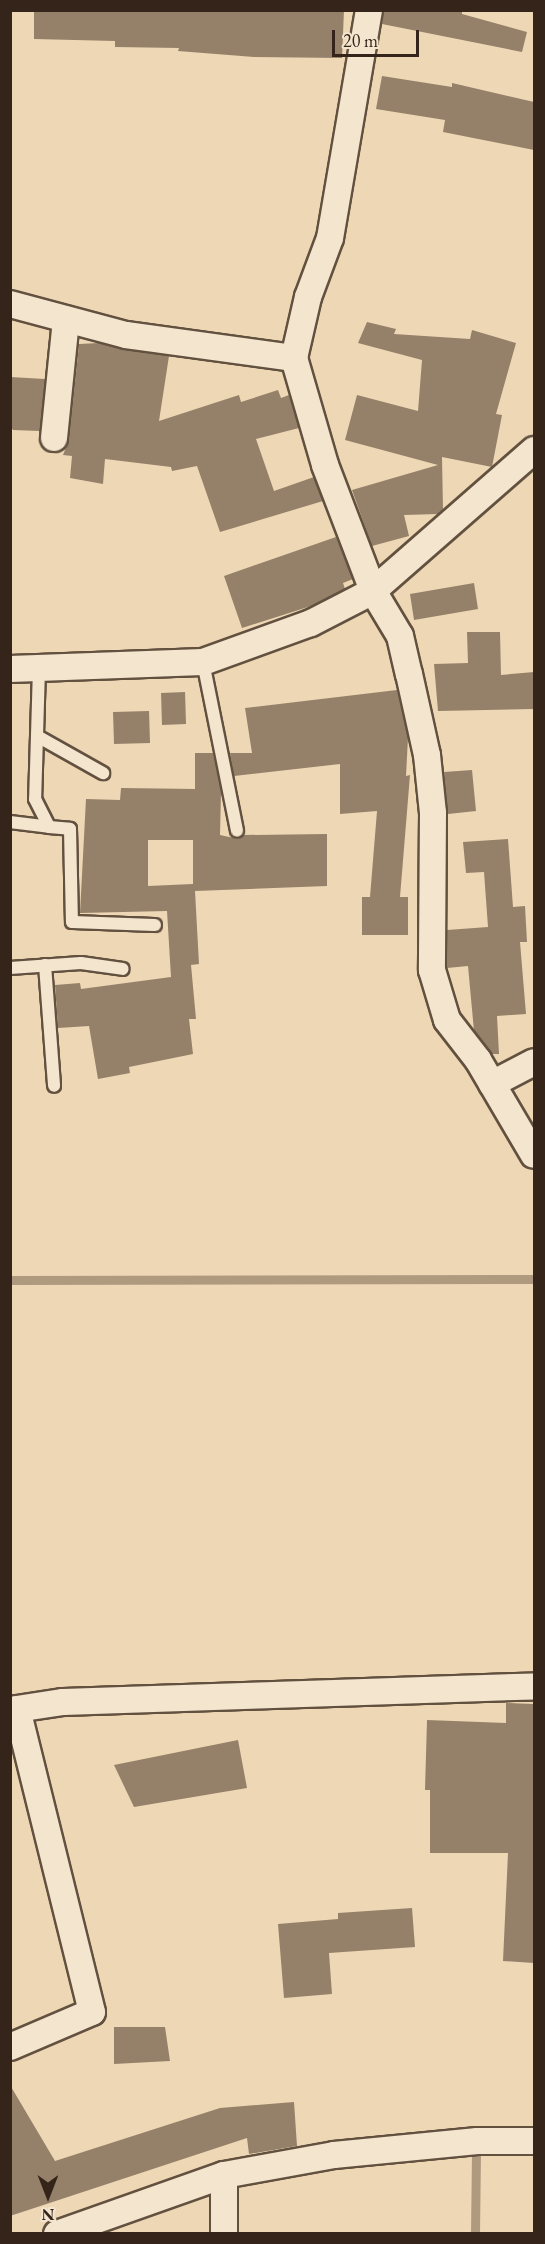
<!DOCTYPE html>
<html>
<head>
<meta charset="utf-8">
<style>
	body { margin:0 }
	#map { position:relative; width:545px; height:2244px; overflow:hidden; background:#eed7b4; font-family:"EB Garamond",serif }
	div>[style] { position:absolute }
	.stream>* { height:9px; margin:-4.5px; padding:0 4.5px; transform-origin:4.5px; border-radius:4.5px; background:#af9a80 }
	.building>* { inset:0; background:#95816a }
	.roads { filter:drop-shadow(2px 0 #635140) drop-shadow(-2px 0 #635140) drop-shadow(0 2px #635140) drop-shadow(0 -2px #635140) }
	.service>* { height:12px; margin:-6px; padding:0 6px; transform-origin:6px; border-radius:6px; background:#f4e5ce }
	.minor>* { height:26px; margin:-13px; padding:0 13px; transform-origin:13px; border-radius:13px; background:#f4e5ce }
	span { translate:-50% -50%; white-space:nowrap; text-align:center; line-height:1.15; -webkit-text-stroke:6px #f4e5ce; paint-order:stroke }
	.frame { position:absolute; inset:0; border:12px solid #35241a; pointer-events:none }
	.north { position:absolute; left:18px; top:2166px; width:60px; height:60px; -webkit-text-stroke:4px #f4e5ce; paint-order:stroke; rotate:180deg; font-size:16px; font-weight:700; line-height:24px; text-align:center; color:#35241a }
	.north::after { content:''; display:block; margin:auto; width:21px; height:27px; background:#35241a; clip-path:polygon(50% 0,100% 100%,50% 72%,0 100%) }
	.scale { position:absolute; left:332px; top:30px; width:87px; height:27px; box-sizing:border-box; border:3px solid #35241a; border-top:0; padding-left:8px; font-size:18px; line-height:21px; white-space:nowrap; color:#35241a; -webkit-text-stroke:4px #f4e5ce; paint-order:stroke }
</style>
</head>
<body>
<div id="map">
	<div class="stream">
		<div style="left:10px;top:1280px;width:524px;rotate:-0.11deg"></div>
		<div style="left:475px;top:2234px;width:81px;rotate:-89.3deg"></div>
	</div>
	<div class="building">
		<div style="clip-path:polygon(34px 10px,344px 10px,342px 58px,254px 57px,178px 51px,179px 48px,115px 47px,115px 41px,34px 39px)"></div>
		<div style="clip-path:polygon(384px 10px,462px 10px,462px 14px,527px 32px,522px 52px,382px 24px)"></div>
		<div style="clip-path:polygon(382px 76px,452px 87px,452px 83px,534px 102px,534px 150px,443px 132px,445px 120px,376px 109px)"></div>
		<div style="clip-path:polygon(367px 322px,396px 329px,394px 334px,470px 339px,472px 330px,516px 343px,496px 414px,502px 415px,492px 467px,442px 457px,443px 510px,438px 514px,404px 515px,409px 536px,372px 546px,352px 490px,438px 465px,345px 440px,357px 395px,418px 411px,422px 360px,358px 343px)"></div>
		<div style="clip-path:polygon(99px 343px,169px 356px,159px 421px,239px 395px,241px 402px,278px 390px,281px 398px,289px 395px,299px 428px,256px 439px,274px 491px,314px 477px,323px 501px,220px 532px,197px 466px,172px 471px,171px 467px,105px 459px,103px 484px,70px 478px,72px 456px,63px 455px,69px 440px,79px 344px)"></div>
		<div style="clip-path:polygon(10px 377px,45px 379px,40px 431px,13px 430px,10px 426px)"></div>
		<div style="clip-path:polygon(336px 537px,353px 579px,343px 583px,345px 589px,311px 606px,242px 628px,224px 576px)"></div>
		<div style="clip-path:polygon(474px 583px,478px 609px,414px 620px,410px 594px)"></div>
		<div style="clip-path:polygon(467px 632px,500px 632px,501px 675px,534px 672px,534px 709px,438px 711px,434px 664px,468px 663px)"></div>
		<div style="clip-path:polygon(397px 690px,408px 738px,406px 776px,410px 775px,400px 897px,408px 897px,408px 935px,362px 935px,362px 897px,370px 897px,377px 811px,340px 814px,340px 764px,234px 776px,230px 753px,252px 753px,245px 708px)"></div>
		<div style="clip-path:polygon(185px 692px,186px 724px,162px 725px,161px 693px)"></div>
		<div style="clip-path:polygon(149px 711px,150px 743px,114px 744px,113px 712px)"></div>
		<div style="clip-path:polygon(evenodd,195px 753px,213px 753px,221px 792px,220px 835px,238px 839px,244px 835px,327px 834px,327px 886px,195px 891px,199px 964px,191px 965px,196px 1019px,189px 1019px,193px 1054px,129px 1067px,130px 1073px,98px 1079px,89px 1026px,58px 1028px,55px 985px,80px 983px,81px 989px,171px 977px,167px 911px,80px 913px,86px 799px,120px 800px,121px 788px,195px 789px,195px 753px,148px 840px,193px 840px,193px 884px,148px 886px,148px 840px)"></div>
		<div style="clip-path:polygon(472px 770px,476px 811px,448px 814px,444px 772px)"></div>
		<div style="clip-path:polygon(508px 839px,513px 907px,525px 906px,527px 942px,520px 942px,526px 1014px,497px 1016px,499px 1054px,492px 1054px,474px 1031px,468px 966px,447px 968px,447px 930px,488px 927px,484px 872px,466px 873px,463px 842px)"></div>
		<div style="clip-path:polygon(506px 1703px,534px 1704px,534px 1963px,503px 1961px,508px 1853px,430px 1853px,430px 1790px,425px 1790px,427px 1720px,506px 1723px)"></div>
		<div style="clip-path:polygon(238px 1740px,247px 1788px,134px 1807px,114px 1765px)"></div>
		<div style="clip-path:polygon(412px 1908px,415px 1947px,329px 1953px,332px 1994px,284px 1998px,278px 1924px,338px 1919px,338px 1913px)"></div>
		<div style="clip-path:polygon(114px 2027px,165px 2027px,170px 2061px,114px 2064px)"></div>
		<div style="clip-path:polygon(10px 2085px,55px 2161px,220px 2108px,294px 2102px,297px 2146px,249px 2154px,247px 2138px,10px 2216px)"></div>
	</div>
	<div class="roads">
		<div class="service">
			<div style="left:203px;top:662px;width:172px;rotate:78.6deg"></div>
			<div style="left:39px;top:668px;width:131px;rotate:91.7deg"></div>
			<div style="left:35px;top:799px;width:31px;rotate:63deg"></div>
			<div style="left:49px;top:827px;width:21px;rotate:5deg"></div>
			<div style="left:70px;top:829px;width:93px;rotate:88.8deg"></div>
			<div style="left:72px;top:922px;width:83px;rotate:2.1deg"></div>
			<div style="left:37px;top:736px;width:76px;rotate:29.3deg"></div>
			<div style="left:10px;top:822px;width:39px;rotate:7deg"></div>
			<div style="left:45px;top:965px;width:121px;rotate:85.7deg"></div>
			<div style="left:10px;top:968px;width:71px;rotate:-4deg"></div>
			<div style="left:81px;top:963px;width:42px;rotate:8.1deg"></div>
		</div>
		<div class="minor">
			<div style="left:369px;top:10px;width:231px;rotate:99.7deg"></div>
			<div style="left:330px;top:238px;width:63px;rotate:110.4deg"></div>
			<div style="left:308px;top:297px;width:63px;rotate:102.9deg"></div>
			<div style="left:294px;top:358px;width:111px;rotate:73.8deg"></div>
			<div style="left:325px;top:465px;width:135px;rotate:69.1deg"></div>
			<div style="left:373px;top:591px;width:52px;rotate:59deg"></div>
			<div style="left:400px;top:636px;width:39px;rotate:77deg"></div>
			<div style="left:409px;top:674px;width:83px;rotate:77.5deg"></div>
			<div style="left:427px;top:755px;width:58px;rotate:84.1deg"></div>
			<div style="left:433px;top:813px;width:157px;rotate:90.4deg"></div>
			<div style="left:432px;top:970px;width:52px;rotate:73.3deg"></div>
			<div style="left:447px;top:1020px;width:51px;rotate:52.2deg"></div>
			<div style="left:478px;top:1060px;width:110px;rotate:59.5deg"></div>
			<div style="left:10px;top:304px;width:120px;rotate:15deg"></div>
			<div style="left:126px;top:335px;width:170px;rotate:7.8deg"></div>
			<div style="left:54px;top:438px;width:119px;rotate:-84.2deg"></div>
			<div style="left:10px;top:669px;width:193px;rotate:-2.1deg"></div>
			<div style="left:203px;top:662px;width:115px;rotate:-19.9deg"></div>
			<div style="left:311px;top:623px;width:70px;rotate:-27.3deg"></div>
			<div style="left:373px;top:591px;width:214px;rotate:-41.2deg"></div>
			<div style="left:492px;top:1084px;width:47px;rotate:-27.6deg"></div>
			<div style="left:10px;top:1710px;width:54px;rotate:-8.6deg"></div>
			<div style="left:63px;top:1702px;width:471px;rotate:-1.9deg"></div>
			<div style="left:10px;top:2047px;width:89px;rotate:-23.1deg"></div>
			<div style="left:92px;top:2012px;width:312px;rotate:-103.9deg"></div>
			<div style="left:224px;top:2175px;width:59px;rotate:90deg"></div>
			<div style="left:57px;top:2234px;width:177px;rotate:-19.5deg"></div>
			<div style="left:224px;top:2175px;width:112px;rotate:-10.3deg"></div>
			<div style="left:334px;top:2155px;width:144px;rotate:-5.6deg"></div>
			<div style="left:477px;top:2141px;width:57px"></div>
		</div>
	</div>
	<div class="frame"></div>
	<div class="north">N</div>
	<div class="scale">20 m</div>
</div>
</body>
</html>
